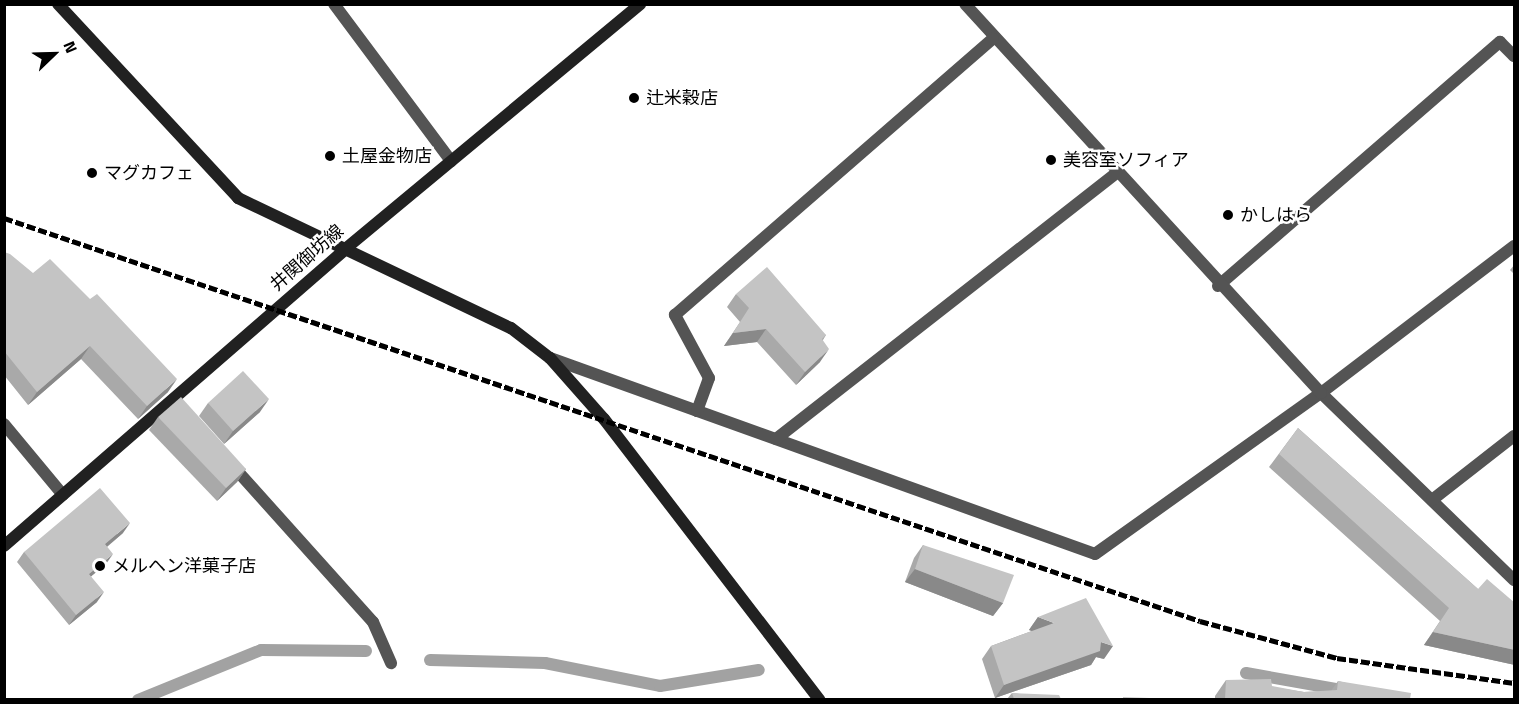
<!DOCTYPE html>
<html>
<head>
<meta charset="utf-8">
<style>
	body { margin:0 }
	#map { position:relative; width:1519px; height:704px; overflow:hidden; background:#fff; font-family:"Titillium Web","Noto Sans JP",sans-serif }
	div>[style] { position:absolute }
	.stream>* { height:12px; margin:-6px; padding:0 6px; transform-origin:6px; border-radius:6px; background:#a2a2a2 }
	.street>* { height:12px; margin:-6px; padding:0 6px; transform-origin:6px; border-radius:6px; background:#545454 }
	.secondary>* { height:12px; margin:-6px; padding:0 6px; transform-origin:6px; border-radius:6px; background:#212121 }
	.rail>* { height:4.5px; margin-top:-2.25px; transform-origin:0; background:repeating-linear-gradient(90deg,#000 0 9px,transparent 0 12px) }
	.wall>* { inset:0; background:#a9a9a9 }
	.shaded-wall>* { inset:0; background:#898989 }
	.building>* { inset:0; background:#c4c4c4 }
	.dots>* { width:16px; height:16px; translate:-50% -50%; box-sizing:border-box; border:3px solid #fff; border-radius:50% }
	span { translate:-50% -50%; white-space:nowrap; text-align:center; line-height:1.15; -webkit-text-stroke:5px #fff; paint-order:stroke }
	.poi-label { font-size:18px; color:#000 }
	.left { translate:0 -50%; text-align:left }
	.street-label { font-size:18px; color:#000 }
	.frame { position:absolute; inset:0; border:6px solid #000; pointer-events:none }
	.north { position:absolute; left:24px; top:24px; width:60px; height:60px; -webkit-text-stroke:4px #fff; paint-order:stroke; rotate:67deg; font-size:16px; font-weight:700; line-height:24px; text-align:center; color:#000 }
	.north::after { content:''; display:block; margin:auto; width:21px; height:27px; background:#000; clip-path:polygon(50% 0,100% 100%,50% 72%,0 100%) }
</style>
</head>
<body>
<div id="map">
	<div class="stream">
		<div style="left:430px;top:660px;width:115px;rotate:1.5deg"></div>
		<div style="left:545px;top:663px;width:117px;rotate:11.3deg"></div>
		<div style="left:660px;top:686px;width:100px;rotate:-9.2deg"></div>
		<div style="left:1246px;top:673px;width:104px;rotate:10deg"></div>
		<div style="left:138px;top:700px;width:133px;rotate:-22.1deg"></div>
		<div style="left:261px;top:650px;width:105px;rotate:0.5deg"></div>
	</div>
	<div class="street">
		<div style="left:334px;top:4px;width:196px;rotate:53.3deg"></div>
		<div style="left:1514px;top:246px;width:243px;rotate:142.7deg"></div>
		<div style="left:1321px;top:393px;width:269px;rotate:44.1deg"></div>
		<div style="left:1218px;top:286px;width:373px;rotate:-40.9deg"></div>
		<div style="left:1500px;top:42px;width:20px;rotate:45deg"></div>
		<div style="left:550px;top:358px;width:579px;rotate:19.78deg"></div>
		<div style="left:1095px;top:554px;width:277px;rotate:-35.5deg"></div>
		<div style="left:1321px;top:393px;width:527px;rotate:-132.46deg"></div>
		<div style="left:697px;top:411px;width:35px;rotate:-70deg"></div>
		<div style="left:709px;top:378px;width:72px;rotate:-118.4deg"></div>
		<div style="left:675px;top:315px;width:421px;rotate:-41deg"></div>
		<div style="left:4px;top:424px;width:92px;rotate:50.3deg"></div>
		<div style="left:776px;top:439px;width:432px;rotate:-38deg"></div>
		<div style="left:232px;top:465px;width:211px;rotate:48.1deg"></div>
		<div style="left:373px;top:622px;width:45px;rotate:66.3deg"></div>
		<div style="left:1432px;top:500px;width:104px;rotate:-38deg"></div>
	</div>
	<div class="secondary">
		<div style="left:58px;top:4px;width:265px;rotate:47.1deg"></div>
		<div style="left:238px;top:198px;width:302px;rotate:25.5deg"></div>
		<div style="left:511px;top:328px;width:49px;rotate:37.6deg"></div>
		<div style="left:550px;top:358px;width:81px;rotate:48.5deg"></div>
		<div style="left:604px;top:419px;width:354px;rotate:52.5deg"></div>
		<div style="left:4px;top:546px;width:451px;rotate:-41deg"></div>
		<div style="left:344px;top:250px;width:385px;rotate:-39.7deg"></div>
	</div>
	<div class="rail">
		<div style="left:4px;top:218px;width:1262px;rotate:18.62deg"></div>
		<div style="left:1200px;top:621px;width:142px;rotate:15.1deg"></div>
		<div style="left:1337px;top:658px;width:179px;rotate:8deg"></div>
	</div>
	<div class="wall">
		<div style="clip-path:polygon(4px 252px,168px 392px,138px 419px,81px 359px,28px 405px,4px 375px)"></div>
		<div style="clip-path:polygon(1515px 264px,1515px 275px,1510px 270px)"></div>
		<div style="clip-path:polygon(736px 294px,826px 335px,823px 340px,820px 362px,796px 385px,757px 342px,724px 346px,740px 322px,727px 307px)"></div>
		<div style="clip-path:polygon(208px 403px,260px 412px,224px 444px,199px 416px)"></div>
		<div style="clip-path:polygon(158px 417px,246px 469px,237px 482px,217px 501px,149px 430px)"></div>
		<div style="clip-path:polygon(1298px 428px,1478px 589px,1515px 603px,1515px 665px,1424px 645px,1440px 621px,1269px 467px)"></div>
		<div style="clip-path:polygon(123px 533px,107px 547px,106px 564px,91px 576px,97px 602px,69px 625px,17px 562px,24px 552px)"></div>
		<div style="clip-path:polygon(923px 545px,1003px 603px,993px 616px,905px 582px,914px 558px)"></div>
		<div style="clip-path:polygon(1038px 617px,1104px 659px,1096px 657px,1091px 665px,995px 698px,982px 659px,991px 646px,1032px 631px,1029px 630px)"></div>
		<div style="clip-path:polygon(1226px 680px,1304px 692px,1331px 691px,1338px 681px,1410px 699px,1215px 699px,1215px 696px)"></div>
		<div style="clip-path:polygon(1012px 693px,1061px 699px,1007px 699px)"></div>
	</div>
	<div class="shaded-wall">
		<div style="clip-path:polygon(766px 329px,757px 342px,724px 346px,733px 333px)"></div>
		<div style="clip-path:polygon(90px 346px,81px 359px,28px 405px,37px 392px)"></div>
		<div style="clip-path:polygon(829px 349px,820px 362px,796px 385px,805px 372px)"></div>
		<div style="clip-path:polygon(177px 379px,168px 392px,138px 419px,147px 406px)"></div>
		<div style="clip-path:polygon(269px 399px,260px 412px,224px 444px,233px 431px)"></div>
		<div style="clip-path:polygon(246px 469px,237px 482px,217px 501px,226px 488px)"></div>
		<div style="clip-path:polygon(130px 523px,123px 533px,98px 554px,105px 544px)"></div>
		<div style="clip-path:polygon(113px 554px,106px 564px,82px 584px,89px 574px)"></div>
		<div style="clip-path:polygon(915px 569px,1003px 603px,993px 616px,905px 582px)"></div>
		<div style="clip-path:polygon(104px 592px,97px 602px,69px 625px,76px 615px)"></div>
		<div style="clip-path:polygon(1038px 617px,1054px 623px,1045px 636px,1029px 630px)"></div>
		<div style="clip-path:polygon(1433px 632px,1515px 650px,1515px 665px,1424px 645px)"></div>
		<div style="clip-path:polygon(1101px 642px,1113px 646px,1104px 659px,1096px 657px,1091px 665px,995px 698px,1004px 685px)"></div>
	</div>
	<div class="building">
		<div style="clip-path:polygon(4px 252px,10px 254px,33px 273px,50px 259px,90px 299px,97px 294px,177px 379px,147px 406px,90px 346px,37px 392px,4px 351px)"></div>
		<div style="clip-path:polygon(767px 267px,826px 335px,822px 339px,829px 349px,805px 372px,766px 329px,733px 333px,749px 308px,736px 294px)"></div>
		<div style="clip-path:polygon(243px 371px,269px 399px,233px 431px,208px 403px)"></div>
		<div style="clip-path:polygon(181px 397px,246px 469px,226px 488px,158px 417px)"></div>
		<div style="clip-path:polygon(1298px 428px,1478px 589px,1487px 579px,1515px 603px,1515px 650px,1433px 632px,1449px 608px,1279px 454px)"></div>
		<div style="clip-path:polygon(100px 488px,130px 523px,105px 544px,113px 554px,89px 574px,104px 592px,76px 615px,24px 552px)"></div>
		<div style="clip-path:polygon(923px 545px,1014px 575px,1003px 603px,915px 569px)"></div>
		<div style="clip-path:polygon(1086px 598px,1113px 646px,1101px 642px,1100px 651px,1004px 685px,991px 646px,1054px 623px,1038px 617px)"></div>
		<div style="clip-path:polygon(1271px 679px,1272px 686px,1304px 692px,1337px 690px,1338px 681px,1411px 693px,1410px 699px,1225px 699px,1226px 680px)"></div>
		<div style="clip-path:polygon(1012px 693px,1059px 695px,1061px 699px,1014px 699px)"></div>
		<div style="clip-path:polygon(1123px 697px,1176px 699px,1123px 699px)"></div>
	</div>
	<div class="dots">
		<div style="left:634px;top:98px;background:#000"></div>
		<div style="left:330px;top:156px;background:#000"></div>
		<div style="left:1051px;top:160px;background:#000"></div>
		<div style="left:92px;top:173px;background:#000"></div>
		<div style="left:1228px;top:215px;background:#000"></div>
		<div style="left:100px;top:566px;background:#000"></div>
	</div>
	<div class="poi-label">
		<span class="left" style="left:646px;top:98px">辻米穀店</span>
		<span class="left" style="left:342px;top:156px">土屋金物店</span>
		<span class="left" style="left:1063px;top:160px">美容室ソフィア</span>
		<span class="left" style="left:104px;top:173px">マグカフェ</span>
		<span class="left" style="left:1240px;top:215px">かしはら</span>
		<span class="left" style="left:112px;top:566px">メルヘン洋菓子店</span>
	</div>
	<div class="street-label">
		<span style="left:307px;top:258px;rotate:-41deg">井関御坊線</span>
	</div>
	<div class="frame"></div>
	<div class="north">N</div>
</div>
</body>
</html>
